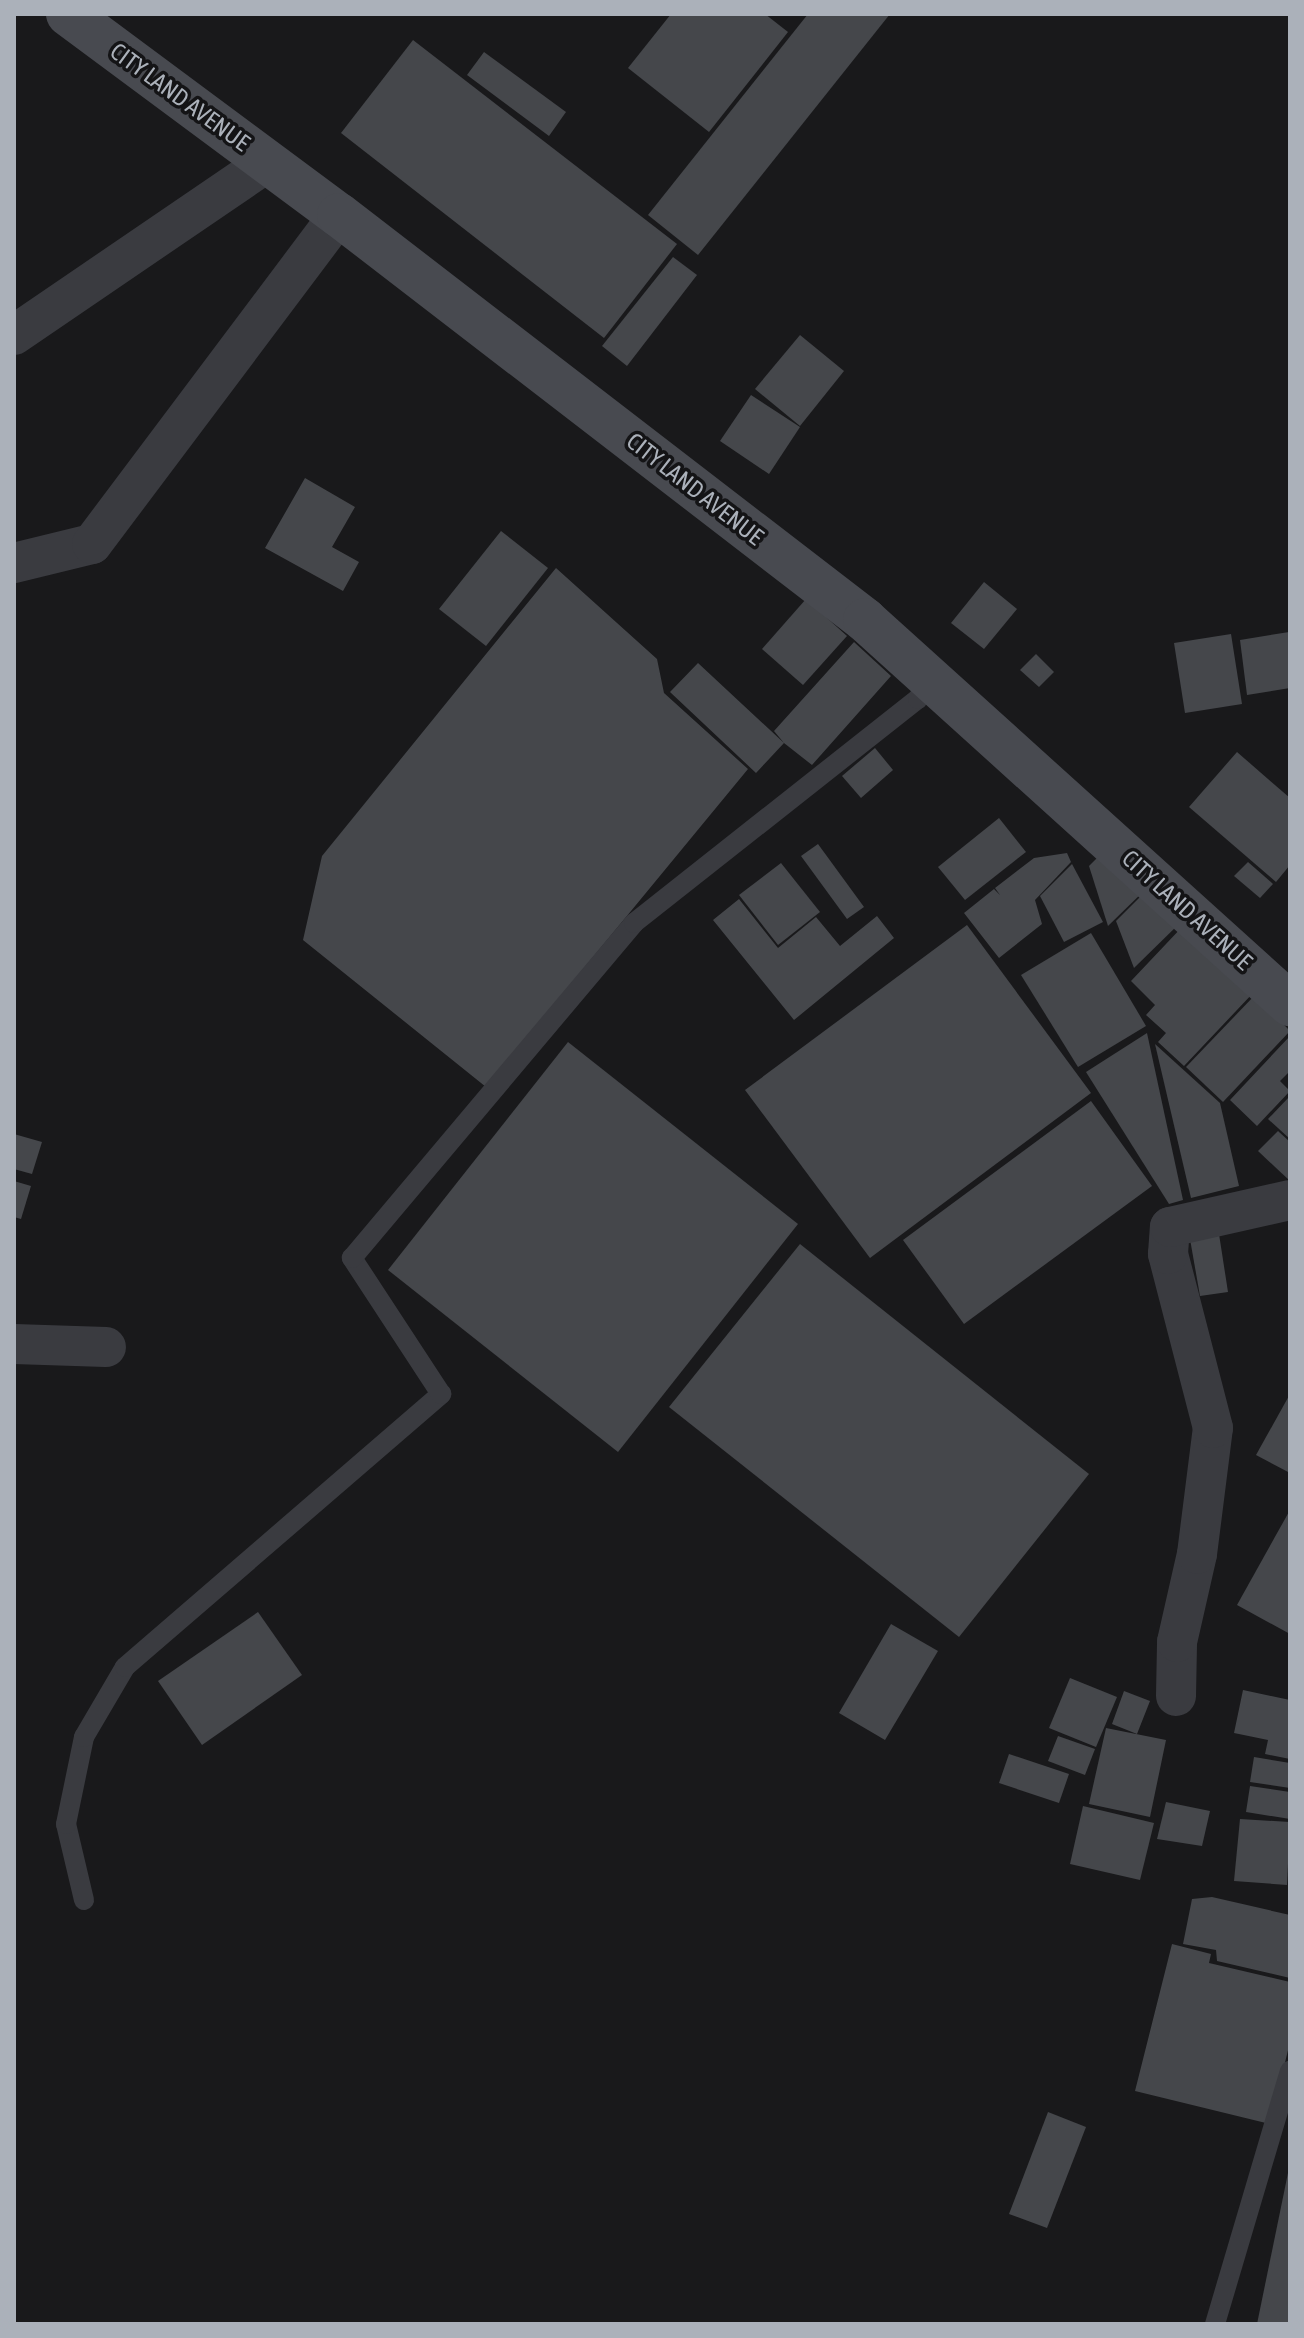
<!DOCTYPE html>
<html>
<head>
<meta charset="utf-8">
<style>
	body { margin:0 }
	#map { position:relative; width:1304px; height:2338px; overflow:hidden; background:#19191b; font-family:"Asap Condensed",sans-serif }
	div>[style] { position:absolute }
	.building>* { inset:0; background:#45474b }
	.lane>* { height:20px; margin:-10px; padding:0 10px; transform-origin:10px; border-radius:10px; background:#3a3b40 }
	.street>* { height:40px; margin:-20px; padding:0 20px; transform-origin:20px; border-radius:20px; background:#3a3b40 }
	.secondary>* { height:44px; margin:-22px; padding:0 22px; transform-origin:22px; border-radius:22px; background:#484a50 }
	span { translate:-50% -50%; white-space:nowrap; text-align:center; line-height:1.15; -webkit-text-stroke:7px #141416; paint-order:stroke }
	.street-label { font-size:24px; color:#abb1ba }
	.frame { position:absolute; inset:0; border:16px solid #abb1ba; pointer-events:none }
</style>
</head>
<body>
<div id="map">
	<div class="building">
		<div style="clip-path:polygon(671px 14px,765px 14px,788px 32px,709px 132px,628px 68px)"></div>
		<div style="clip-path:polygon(808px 14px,890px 14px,698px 255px,648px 215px)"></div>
		<div style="clip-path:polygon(413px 40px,677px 244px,604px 338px,341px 133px)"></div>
		<div style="clip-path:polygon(484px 52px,566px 112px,549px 136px,467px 75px)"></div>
		<div style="clip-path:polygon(673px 257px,697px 275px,627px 366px,602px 346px)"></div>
		<div style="clip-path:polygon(800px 335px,844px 371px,800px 426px,755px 389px)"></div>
		<div style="clip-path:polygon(751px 395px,800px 427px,769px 474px,720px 441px)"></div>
		<div style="clip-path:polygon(305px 478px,355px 507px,332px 547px,359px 562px,343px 591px,265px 548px)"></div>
		<div style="clip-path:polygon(501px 531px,548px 568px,486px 646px,439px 609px)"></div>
		<div style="clip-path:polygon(556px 568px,657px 659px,664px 693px,748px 769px,486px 1087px,303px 940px,322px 856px)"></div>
		<div style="clip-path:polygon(984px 582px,1017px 609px,984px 649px,951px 623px)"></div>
		<div style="clip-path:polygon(806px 599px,847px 636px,803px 685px,762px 649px)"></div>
		<div style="clip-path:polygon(1289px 632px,1290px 688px,1247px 695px,1240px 640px)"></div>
		<div style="clip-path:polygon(1231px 634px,1242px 704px,1185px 713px,1174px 643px)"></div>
		<div style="clip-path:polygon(854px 642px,891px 676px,812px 765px,784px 743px,756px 773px,670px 692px,698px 663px,784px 743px,774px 731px)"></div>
		<div style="clip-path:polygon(1036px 654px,1054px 672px,1039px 687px,1020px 670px)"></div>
		<div style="clip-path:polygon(875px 748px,893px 770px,861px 798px,842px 776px)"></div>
		<div style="clip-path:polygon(1237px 752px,1290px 798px,1290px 865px,1276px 882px,1189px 807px)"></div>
		<div style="clip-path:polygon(999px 818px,1026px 852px,965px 900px,938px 867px)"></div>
		<div style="clip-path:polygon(818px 844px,864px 907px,847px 919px,801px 856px)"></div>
		<div style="clip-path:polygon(1110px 845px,1149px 886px,1108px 926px,1089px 866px)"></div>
		<div style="clip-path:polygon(1067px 853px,1071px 862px,1035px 900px,1042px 924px,999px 958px,964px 913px,994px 889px,1000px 895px,995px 888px,1034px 858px)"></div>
		<div style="clip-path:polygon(1248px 862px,1273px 884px,1260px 898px,1234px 876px)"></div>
		<div style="clip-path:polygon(781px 863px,820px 912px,778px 945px,739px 895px)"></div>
		<div style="clip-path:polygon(1072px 864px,1103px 922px,1064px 942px,1040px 896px)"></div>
		<div style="clip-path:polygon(1151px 886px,1183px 920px,1134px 968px,1116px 921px)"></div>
		<div style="clip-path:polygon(739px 899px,778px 948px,816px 917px,840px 946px,877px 916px,894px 938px,794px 1020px,713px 920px)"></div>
		<div style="clip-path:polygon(967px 925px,1091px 1093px,870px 1258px,745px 1090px)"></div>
		<div style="clip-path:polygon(1183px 926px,1254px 992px,1184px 1066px,1158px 1042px,1166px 1033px,1146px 1015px,1155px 1005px,1131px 981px)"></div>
		<div style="clip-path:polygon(1091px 933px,1146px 1026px,1078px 1067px,1021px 975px)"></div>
		<div style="clip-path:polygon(1255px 995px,1290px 1031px,1223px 1102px,1186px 1067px)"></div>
		<div style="clip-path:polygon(1147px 1033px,1183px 1200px,1169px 1204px,1086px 1072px)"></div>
		<div style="clip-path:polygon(1290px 1036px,1290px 1071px,1280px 1081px,1290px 1091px,1257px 1126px,1230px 1100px)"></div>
		<div style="clip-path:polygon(568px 1042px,798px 1224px,618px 1452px,388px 1270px)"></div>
		<div style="clip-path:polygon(1155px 1044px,1220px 1103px,1239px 1186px,1191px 1198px)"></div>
		<div style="clip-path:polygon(1290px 1096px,1290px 1139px,1268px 1119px)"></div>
		<div style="clip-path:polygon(1091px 1101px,1152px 1186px,964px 1324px,903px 1240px)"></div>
		<div style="clip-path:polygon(1278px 1131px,1290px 1142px,1290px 1181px,1258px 1151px)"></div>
		<div style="clip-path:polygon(14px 1134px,42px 1142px,32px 1174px,14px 1169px)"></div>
		<div style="clip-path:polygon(14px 1181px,31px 1186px,21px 1219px,14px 1217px)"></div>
		<div style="clip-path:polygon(1219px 1234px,1228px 1292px,1200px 1296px,1190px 1239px)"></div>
		<div style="clip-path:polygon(800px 1244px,1089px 1474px,959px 1637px,669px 1407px)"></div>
		<div style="clip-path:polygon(1290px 1394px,1290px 1473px,1256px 1455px)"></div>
		<div style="clip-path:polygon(1290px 1510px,1290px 1634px,1237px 1605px)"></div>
		<div style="clip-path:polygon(258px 1612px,302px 1675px,202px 1745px,158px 1681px)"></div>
		<div style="clip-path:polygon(891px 1624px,938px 1651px,885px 1740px,839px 1713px)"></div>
		<div style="clip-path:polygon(1070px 1678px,1117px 1697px,1096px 1747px,1049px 1728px)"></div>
		<div style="clip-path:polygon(1243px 1690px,1290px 1700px,1290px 1759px,1265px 1754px,1268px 1740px,1234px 1733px)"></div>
		<div style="clip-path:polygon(1124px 1691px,1150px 1701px,1137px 1734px,1112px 1724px)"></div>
		<div style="clip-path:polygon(1106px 1728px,1166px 1740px,1150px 1817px,1089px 1804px)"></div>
		<div style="clip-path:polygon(1058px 1736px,1095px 1749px,1085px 1775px,1048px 1761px)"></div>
		<div style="clip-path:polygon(1009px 1754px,1069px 1774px,1059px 1803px,999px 1783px)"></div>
		<div style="clip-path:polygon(1254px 1757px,1290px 1763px,1290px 1788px,1250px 1782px)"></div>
		<div style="clip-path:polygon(1250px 1786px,1290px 1792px,1290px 1819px,1246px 1812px)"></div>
		<div style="clip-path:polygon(1166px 1802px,1210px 1811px,1202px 1846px,1157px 1839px)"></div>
		<div style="clip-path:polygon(1083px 1806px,1154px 1823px,1140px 1880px,1070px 1864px)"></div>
		<div style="clip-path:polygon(1240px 1819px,1290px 1822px,1287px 1885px,1234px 1881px)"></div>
		<div style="clip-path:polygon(1212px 1897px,1290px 1915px,1290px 1978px,1217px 1961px,1216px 1950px,1183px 1944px,1192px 1899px)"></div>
		<div style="clip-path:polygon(1172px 1944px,1211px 1954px,1209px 1963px,1290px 1982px,1290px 2042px,1270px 2124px,1135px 2091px)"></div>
		<div style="clip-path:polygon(1048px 2112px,1086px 2127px,1047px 2228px,1009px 2214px)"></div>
		<div style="clip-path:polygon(1289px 2168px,1290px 2324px,1257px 2324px)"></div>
	</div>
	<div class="lane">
		<div style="left:84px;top:1900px;width:78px;rotate:-103.3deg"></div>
		<div style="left:66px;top:1824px;width:89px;rotate:-78.3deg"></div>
		<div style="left:84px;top:1737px;width:81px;rotate:-59.6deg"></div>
		<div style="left:125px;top:1667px;width:418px;rotate:-40.8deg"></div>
		<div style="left:441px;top:1394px;width:163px;rotate:-123.2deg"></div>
		<div style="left:352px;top:1258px;width:438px;rotate:-49.9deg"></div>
		<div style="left:634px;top:923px;width:362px;rotate:-38.3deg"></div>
		<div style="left:918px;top:699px;width:27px;rotate:-59deg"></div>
		<div style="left:1215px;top:2324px;width:264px;rotate:-73.5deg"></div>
	</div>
	<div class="street">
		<div style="left:14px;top:335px;width:307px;rotate:-34.3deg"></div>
		<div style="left:14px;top:563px;width:80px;rotate:-13.7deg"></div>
		<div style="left:92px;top:544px;width:411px;rotate:-53.1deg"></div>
		<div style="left:14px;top:1344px;width:92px;rotate:1.9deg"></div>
		<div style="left:1176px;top:1696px;width:54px;rotate:-88.9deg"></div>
		<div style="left:1177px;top:1642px;width:90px;rotate:-77.2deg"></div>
		<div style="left:1197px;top:1554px;width:127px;rotate:-82.8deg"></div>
		<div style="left:1213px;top:1428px;width:180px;rotate:-104.5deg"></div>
		<div style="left:1168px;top:1254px;width:27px;rotate:-86deg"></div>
		<div style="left:1170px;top:1227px;width:123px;rotate:-12.7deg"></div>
	</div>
	<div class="secondary">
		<div style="left:68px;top:14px;width:337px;rotate:36.6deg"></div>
		<div style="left:339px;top:215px;width:664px;rotate:37.59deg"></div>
		<div style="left:865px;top:620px;width:573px;rotate:42.1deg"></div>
	</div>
	<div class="street-label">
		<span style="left:180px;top:97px;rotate:36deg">CITY LAND AVENUE</span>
		<span style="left:695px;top:489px;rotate:38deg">CITY LAND AVENUE</span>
		<span style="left:1187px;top:910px;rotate:42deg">CITY LAND AVENUE</span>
	</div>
	<div class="frame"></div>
</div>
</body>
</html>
